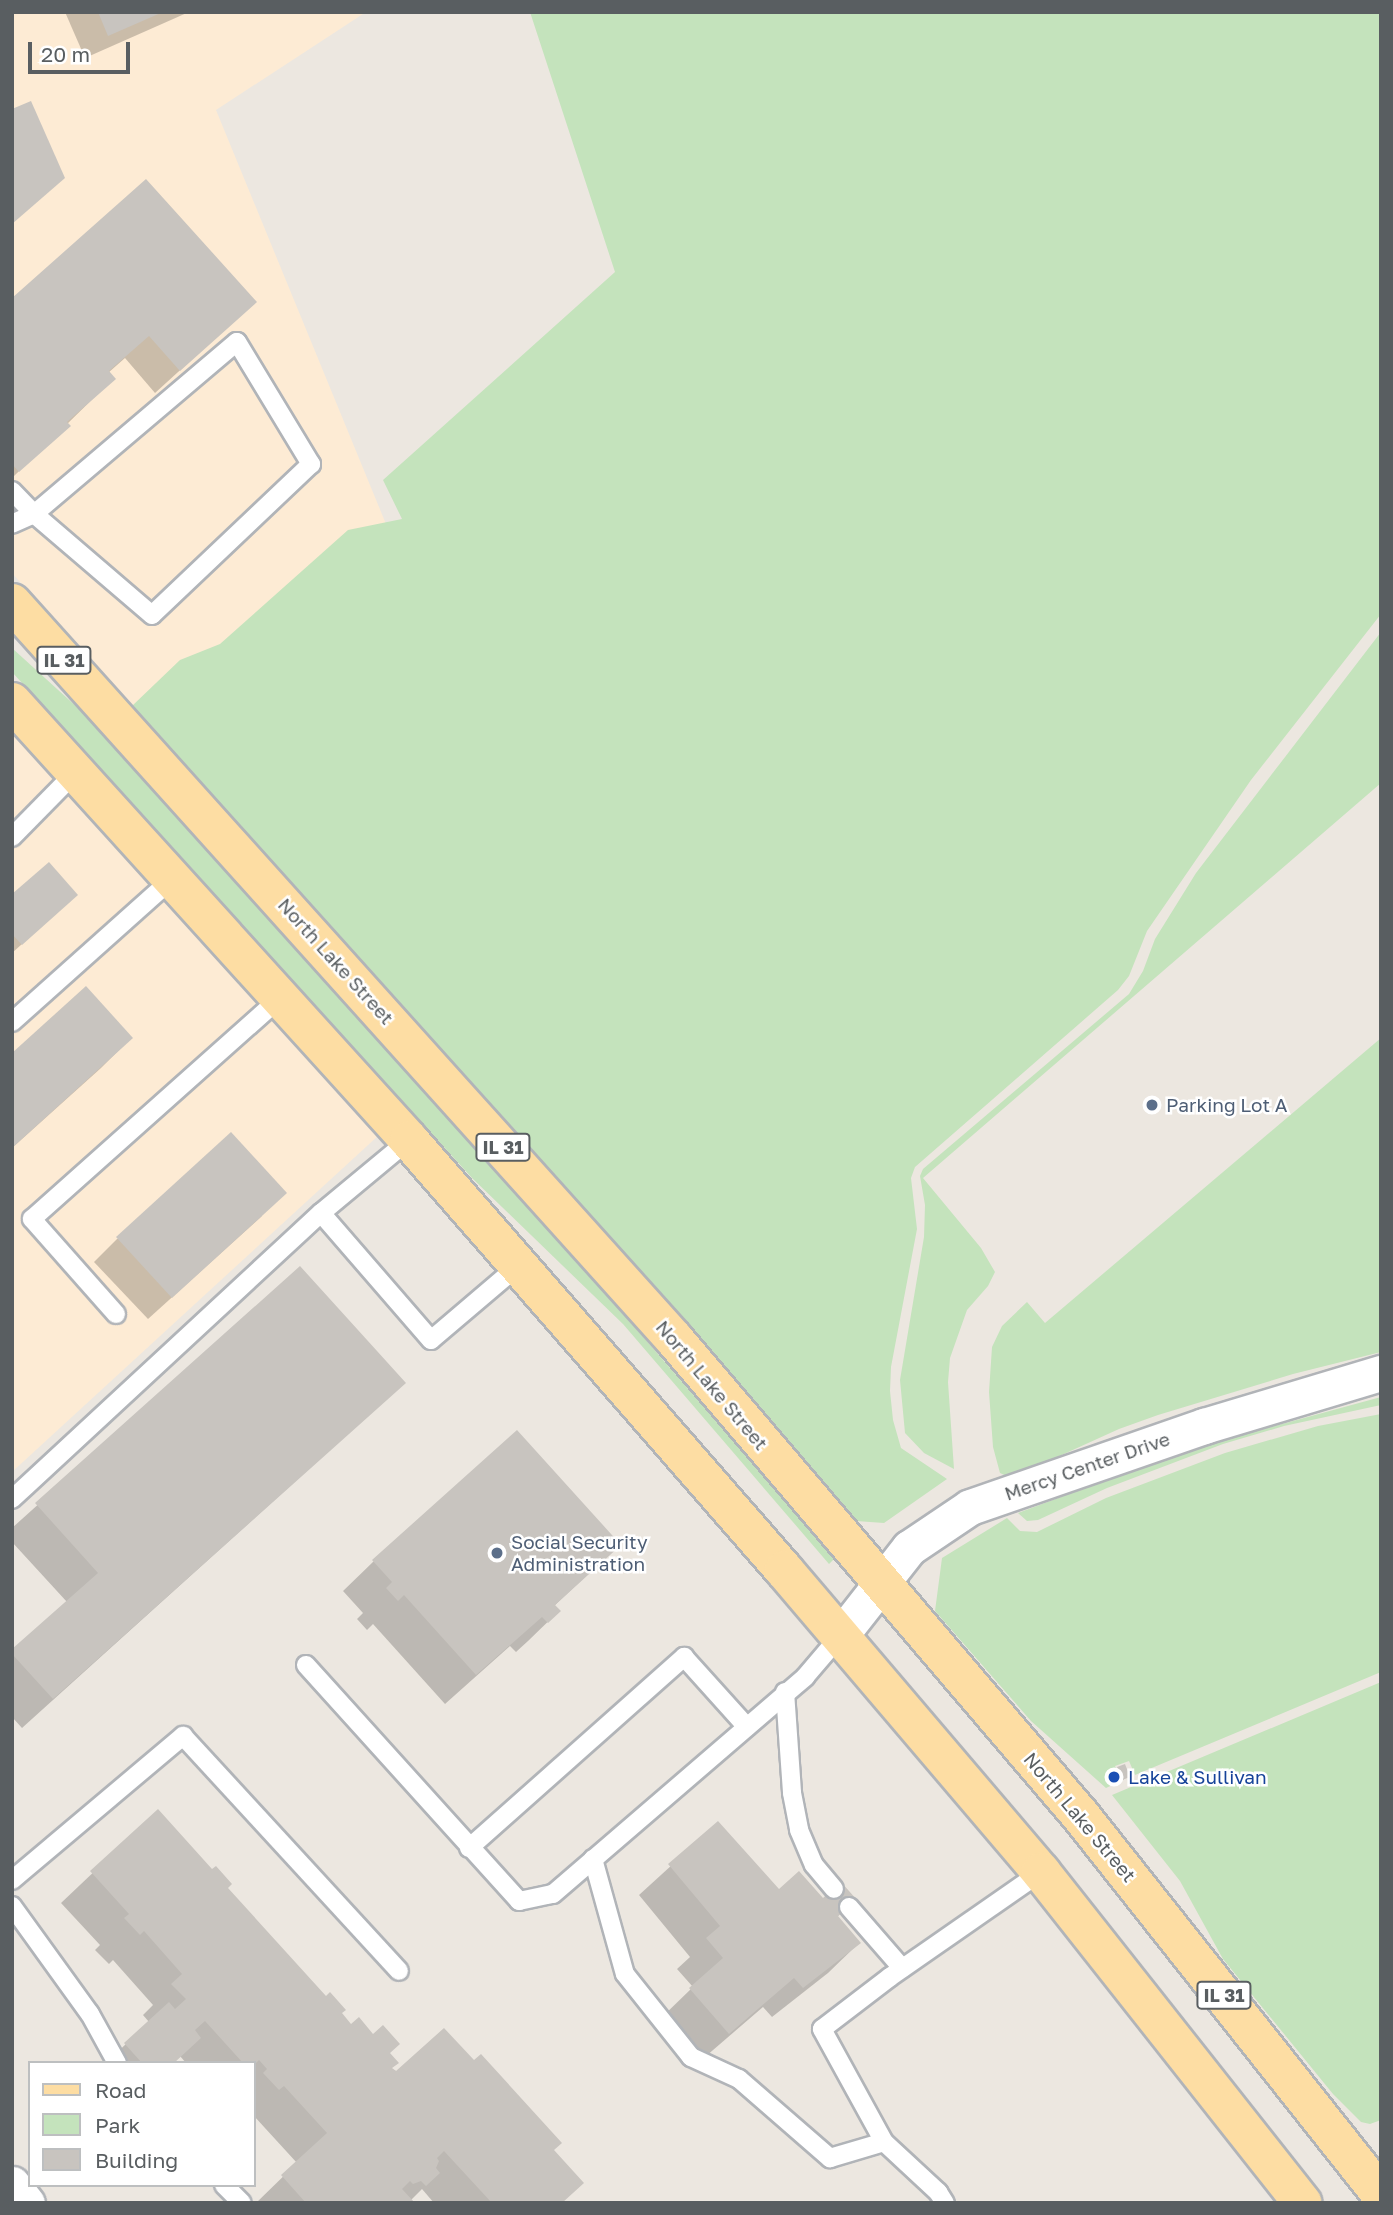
<!DOCTYPE html>
<html>
<head>
<meta charset="utf-8">
<style>
	body { margin:0 }
	#map { position:relative; width:1393px; height:2215px; overflow:hidden; background:#ece7e0; font-family:"Golos Text",sans-serif }
	div>[style] { position:absolute }
	.commercial>* { inset:0; background:#fdebd4 }
	.green>* { inset:0; background:#c4e3bc }
	.shadow>* { inset:0; background:#0003 }
	.building>* { inset:0; background:#c8c4bf }
	.roads { filter:drop-shadow(2px 0 #b1b4b8) drop-shadow(-2px 0 #b1b4b8) drop-shadow(0 2px #b1b4b8) drop-shadow(0 -2px #b1b4b8) }
	.lane>* { height:18px; margin:-9px; padding:0 9px; transform-origin:9px; border-radius:9px; background:#fff }
	.street>* { height:35px; margin:-17.5px; padding:0 17.5px; transform-origin:17.5px; border-radius:17.5px; background:#fff }
	.primary>* { height:38px; margin:-19px; padding:0 19px; transform-origin:19px; border-radius:19px; background:#fddda3 }
	.dots>* { width:19px; height:19px; translate:-50% -50%; box-sizing:border-box; border:4px solid #fff; border-radius:50% }
	span { translate:-50% -50%; white-space:nowrap; text-align:center; line-height:1.15; -webkit-text-stroke:5px #fff; paint-order:stroke }
	.shield-label span { padding:2px 5px; background:#fff; border:2px solid; border-radius:5px; -webkit-text-stroke-width:0 }
	.shield-label { font-size:18px; color:#595e61; font-weight:700 }
	.street-label { font-size:19px; color:#595e61 }
	.service-label { font-size:19px; color:#4e5e75 }
	.left { translate:0 -50%; text-align:left }
	.transit-label { font-size:19px; color:#164399 }
	.frame { position:absolute; inset:0; border:14px solid #595e61; pointer-events:none }
	.legend { position:absolute; left:28px; top:2061px; width:228px; height:126px; box-sizing:border-box; background:#fff; border:2px solid #bdbfc0; margin:0; padding:9px 12px; list-style:none; font-size:21px; color:#595e61 }
	.legend li { display:flex; align-items:center; gap:14px; height:35px }
	.legend b { width:35px; border:2px solid #bdbfc0 }
	.scale { position:absolute; left:28px; top:42px; width:102px; height:32px; box-sizing:border-box; border:4px solid #595e61; border-top:0; padding-left:9px; font-size:21px; line-height:24px; white-space:nowrap; color:#595e61; -webkit-text-stroke:5px #fff; paint-order:stroke }
</style>
</head>
<body>
<div id="map">
	<div class="commercial">
		<div style="clip-path:polygon(12px 12px,366px 12px,216px 110px,402px 563px,178px 757px,12px 573px)"></div>
		<div style="clip-path:polygon(12px 733px,379px 1135px,12px 1472px)"></div>
	</div>
	<div class="green">
		<div style="clip-path:polygon(530px 12px,1381px 12px,1381px 614px,1251px 780px,1147px 931px,1129px 976px,1118px 990px,915px 1167px,911px 1178px,917px 1229px,891px 1367px,890px 1391px,893px 1420px,901px 1448px,947px 1479px,884px 1523px,856px 1521px,132px 706px,180px 660px,220px 644px,348px 530px,402px 519px,383px 480px,615px 272px)"></div>
		<div style="clip-path:polygon(1381px 632px,1381px 783px,923px 1178px,981px 1248px,995px 1272px,988px 1286px,967px 1310px,950px 1358px,948px 1382px,954px 1469px,924px 1453px,905px 1433px,900px 1380px,924px 1237px,925px 1205px,920px 1176px,923px 1169px,1129px 994px,1143px 971px,1155px 939px,1196px 873px)"></div>
		<div style="clip-path:polygon(12px 648px,101px 729px,520px 1195px,835px 1558px,829px 1564px,623px 1324px,472px 1178px,12px 672px)"></div>
		<div style="clip-path:polygon(1381px 1038px,1381px 1352px,1293px 1374px,1158px 1415px,1119px 1429px,1011px 1478px,1000px 1473px,993px 1447px,989px 1392px,992px 1347px,1002px 1326px,1027px 1302px,1045px 1323px)"></div>
		<div style="clip-path:polygon(1381px 1397px,1381px 1405px,1284px 1426px,1223px 1444px,1107px 1488px,1038px 1520px,1027px 1521px,1018px 1513px,1187px 1450px)"></div>
		<div style="clip-path:polygon(1381px 1414px,1381px 1672px,1135px 1775px,1129px 1761px,1115px 1766px,1121px 1781px,1106px 1788px,1031px 1721px,935px 1611px,942px 1558px,1007px 1518px,1020px 1531px,1037px 1532px,1106px 1498px,1225px 1453px,1318px 1426px)"></div>
		<div style="clip-path:polygon(1381px 1682px,1381px 2120px,1370px 2124px,1361px 2122px,1333px 2094px,1223px 1959px,1180px 1881px,1112px 1795px)"></div>
	</div>
	<div class="shadow">
		<div style="clip-path:polygon(65px 12px,189px 12px,85px 58px)"></div>
		<div style="clip-path:polygon(12px 301px,255px 302px,155px 393px,125px 358px,108px 373px,113px 379px,12px 478px)"></div>
		<div style="clip-path:polygon(12px 897px,60px 910px,12px 953px)"></div>
		<div style="clip-path:polygon(131px 1038px,101px 1068px,12px 1148px,12px 1055px)"></div>
		<div style="clip-path:polygon(262px 1216px,148px 1319px,94px 1262px,117px 1239px)"></div>
		<div style="clip-path:polygon(300px 1269px,404px 1383px,22px 1728px,12px 1717px,12px 1651px,67px 1602px,12px 1542px,12px 1528px)"></div>
		<div style="clip-path:polygon(619px 1545px,554px 1606px,559px 1611px,528px 1641px,516px 1652px,510px 1646px,445px 1704px,373px 1624px,367px 1630px,357px 1619px,363px 1613px,343px 1591px,374px 1561px)"></div>
		<div style="clip-path:polygon(1124px 1766px,1128px 1776px,1115px 1786px,1110px 1776px)"></div>
		<div style="clip-path:polygon(157px 1812px,351px 2026px,388px 2053px,390px 2068px,552px 2151px,562px 2203px,434px 2203px,422px 2189px,411px 2200px,413px 2203px,256px 2203px,297px 2163px,254px 2116px,254px 2063px,186px 2063px,180px 2056px,173px 2063px,106px 2063px,149px 2022px,143px 2015px,153px 2005px,113px 1960px,109px 1964px,95px 1950px,100px 1945px,61px 1903px)"></div>
		<div style="clip-path:polygon(718px 1823px,779px 1892px,823px 1900px,854px 1900px,837px 1917px,859px 1943px,828px 1973px,772px 2017px,763px 2007px,698px 2063px,660px 2019px,693px 1987px,677px 1969px,690px 1957px,639px 1895px)"></div>
	</div>
	<div class="building">
		<div style="clip-path:polygon(98px 12px,163px 12px,108px 36px)"></div>
		<div style="clip-path:polygon(31px 101px,65px 178px,12px 224px,12px 109px)"></div>
		<div style="clip-path:polygon(146px 179px,257px 302px,180px 371px,149px 336px,109px 371px,116px 379px,67px 422px,71px 426px,19px 472px,12px 464px,12px 298px)"></div>
		<div style="clip-path:polygon(49px 862px,78px 895px,22px 945px,12px 934px,12px 894px)"></div>
		<div style="clip-path:polygon(86px 986px,133px 1038px,12px 1148px,12px 1053px)"></div>
		<div style="clip-path:polygon(231px 1132px,287px 1193px,172px 1298px,116px 1237px)"></div>
		<div style="clip-path:polygon(300px 1266px,406px 1383px,53px 1699px,12px 1654px,12px 1649px,98px 1573px,35px 1503px)"></div>
		<div style="clip-path:polygon(517px 1430px,621px 1545px,555px 1605px,561px 1611px,548px 1623px,542px 1617px,476px 1675px,404px 1595px,398px 1601px,386px 1588px,392px 1582px,372px 1560px)"></div>
		<div style="clip-path:polygon(1125px 1764px,1130px 1777px,1122px 1780px,1117px 1767px)"></div>
		<div style="clip-path:polygon(158px 1809px,212px 1869px,216px 1866px,232px 1884px,228px 1888px,326px 1996px,330px 1992px,346px 2010px,342px 2013px,351px 2024px,359px 2017px,373px 2034px,383px 2025px,400px 2044px,390px 2053px,399px 2063px,392px 2068px,396px 2071px,444px 2028px,474px 2060px,481px 2054px,562px 2143px,554px 2150px,584px 2183px,562px 2203px,492px 2203px,444px 2151px,437px 2158px,439px 2161px,436px 2168px,440px 2173px,426px 2186px,421px 2181px,413px 2184px,410px 2181px,402px 2189px,415px 2203px,306px 2203px,281px 2175px,327px 2133px,284px 2086px,279px 2090px,263px 2073px,267px 2069px,259px 2060px,254px 2065px,243px 2063px,205px 2021px,195px 2030px,201px 2038px,174px 2063px,142px 2063px,124px 2043px,169px 2002px,175px 2009px,186px 1999px,171px 1984px,182px 1974px,144px 1931px,140px 1935px,124px 1918px,129px 1914px,90px 1871px)"></div>
		<div style="clip-path:polygon(718px 1821px,779px 1889px,799px 1871px,823px 1898px,841px 1882px,857px 1900px,838px 1916px,861px 1943px,803px 1988px,794px 1978px,729px 2034px,689px 1988px,723px 1958px,706px 1938px,720px 1926px,668px 1864px)"></div>
	</div>
	<div class="roads">
		<div class="lane">
			<div style="left:12px;top:491px;width:32px;rotate:46deg"></div>
			<div style="left:34px;top:514px;width:266px;rotate:-40.3deg"></div>
			<div style="left:237px;top:342px;width:143px;rotate:58.8deg"></div>
			<div style="left:311px;top:464px;width:219px;rotate:136.5deg"></div>
			<div style="left:152px;top:615px;width:155px;rotate:-139.4deg"></div>
			<div style="left:34px;top:514px;width:24px;rotate:156deg"></div>
			<div style="left:12px;top:837px;width:90px;rotate:-45.5deg"></div>
			<div style="left:12px;top:1022px;width:215px;rotate:-41.8deg"></div>
			<div style="left:321px;top:1213px;width:168px;rotate:49.1deg"></div>
			<div style="left:431px;top:1340px;width:116px;rotate:-40.4deg"></div>
			<div style="left:116px;top:1314px;width:127px;rotate:-131.5deg"></div>
			<div style="left:32px;top:1219px;width:334px;rotate:-41.7deg"></div>
			<div style="left:12px;top:1499px;width:421px;rotate:-42.8deg"></div>
			<div style="left:321px;top:1213px;width:114px;rotate:-39.7deg"></div>
			<div style="left:306px;top:1665px;width:318px;rotate:47.9deg"></div>
			<div style="left:519px;top:1901px;width:35px;rotate:-12deg"></div>
			<div style="left:553px;top:1894px;width:333px;rotate:-40.7deg"></div>
			<div style="left:805px;top:1677px;width:54px;rotate:-49.5deg"></div>
			<div style="left:785px;top:1692px;width:101px;rotate:86deg"></div>
			<div style="left:792px;top:1793px;width:38px;rotate:79deg"></div>
			<div style="left:799px;top:1830px;width:38px;rotate:67deg"></div>
			<div style="left:814px;top:1865px;width:31px;rotate:50deg"></div>
			<div style="left:469px;top:1848px;width:288px;rotate:-41.6deg"></div>
			<div style="left:684px;top:1657px;width:94px;rotate:48deg"></div>
			<div style="left:593px;top:1859px;width:119px;rotate:74.5deg"></div>
			<div style="left:625px;top:1974px;width:106px;rotate:51.5deg"></div>
			<div style="left:691px;top:2057px;width:53px;rotate:24.6deg"></div>
			<div style="left:739px;top:2079px;width:121px;rotate:41deg"></div>
			<div style="left:830px;top:2158px;width:56px;rotate:-16.5deg"></div>
			<div style="left:884px;top:2142px;width:74px;rotate:42.8deg"></div>
			<div style="left:938px;top:2192px;width:13px;rotate:58deg"></div>
			<div style="left:12px;top:1880px;width:224px;rotate:-40.1deg"></div>
			<div style="left:183px;top:1736px;width:319px;rotate:47.4deg"></div>
			<div style="left:12px;top:1906px;width:133px;rotate:54.2deg"></div>
			<div style="left:90px;top:2014px;width:56px;rotate:61.1deg"></div>
			<div style="left:849px;top:1907px;width:81px;rotate:49deg"></div>
			<div style="left:884px;top:2142px;width:129px;rotate:-118.8deg"></div>
			<div style="left:822px;top:2029px;width:86px;rotate:-37.4deg"></div>
			<div style="left:890px;top:1977px;width:184px;rotate:-34.8deg"></div>
			<div style="left:224px;top:2185px;width:25px;rotate:45deg"></div>
		</div>
		<div class="street">
			<div style="left:840px;top:1636px;width:112px;rotate:-51.9deg"></div>
			<div style="left:909px;top:1548px;width:73px;rotate:-33.9deg"></div>
			<div style="left:970px;top:1507px;width:248px;rotate:-19.1deg"></div>
			<div style="left:1204px;top:1426px;width:185px;rotate:-16.7deg"></div>
			<div style="left:12px;top:2184px;width:24px;rotate:52deg"></div>
		</div>
		<div class="primary">
			<div style="left:12px;top:603px;width:990px;rotate:48.03deg"></div>
			<div style="left:674px;top:1339px;width:627px;rotate:49.53deg"></div>
			<div style="left:1081px;top:1816px;width:483px;rotate:51.6deg"></div>
			<div style="left:12px;top:702px;width:591px;rotate:47.81deg"></div>
			<div style="left:409px;top:1140px;width:571px;rotate:48.91deg"></div>
			<div style="left:784px;top:1570px;width:397px;rotate:49.6deg"></div>
			<div style="left:1041px;top:1872px;width:422px;rotate:51.7deg"></div>
		</div>
	</div>
	<div class="dots">
		<div style="left:1152px;top:1105px;background:#5c6f8a"></div>
		<div style="left:497px;top:1553px;background:#5c6f8a"></div>
		<div style="left:1114px;top:1777px;background:#1a4fb4"></div>
	</div>
	<div class="shield-label">
		<span style="left:64px;top:660px">IL 31</span>
		<span style="left:503px;top:1147px">IL 31</span>
		<span style="left:1224px;top:1995px">IL 31</span>
	</div>
	<div class="street-label">
		<span style="left:336px;top:961px;rotate:48deg">North Lake Street</span>
		<span style="left:712px;top:1385px;rotate:50deg">North Lake Street</span>
		<span style="left:1087px;top:1466px;rotate:-19deg">Mercy Center Drive</span>
		<span style="left:1080px;top:1817px;rotate:50deg">North Lake Street</span>
	</div>
	<div class="service-label">
		<span class="left" style="left:1166px;top:1105px">Parking Lot A</span>
		<span class="left" style="left:511px;top:1553px">Social Security<br>Administration</span>
	</div>
	<div class="transit-label">
		<span class="left" style="left:1128px;top:1777px">Lake &amp; Sullivan</span>
	</div>
	<div class="frame"></div>
	<ul class="legend">
	<li><b style="height:9px;background:#fddda3"></b>Road</li>
	<li><b style="height:19px;background:#c4e3bc"></b>Park</li>
	<li><b style="height:19px;background:#c8c4bf"></b>Building</li>
	</ul>
	<div class="scale">20 m</div>
</div>
</body>
</html>
